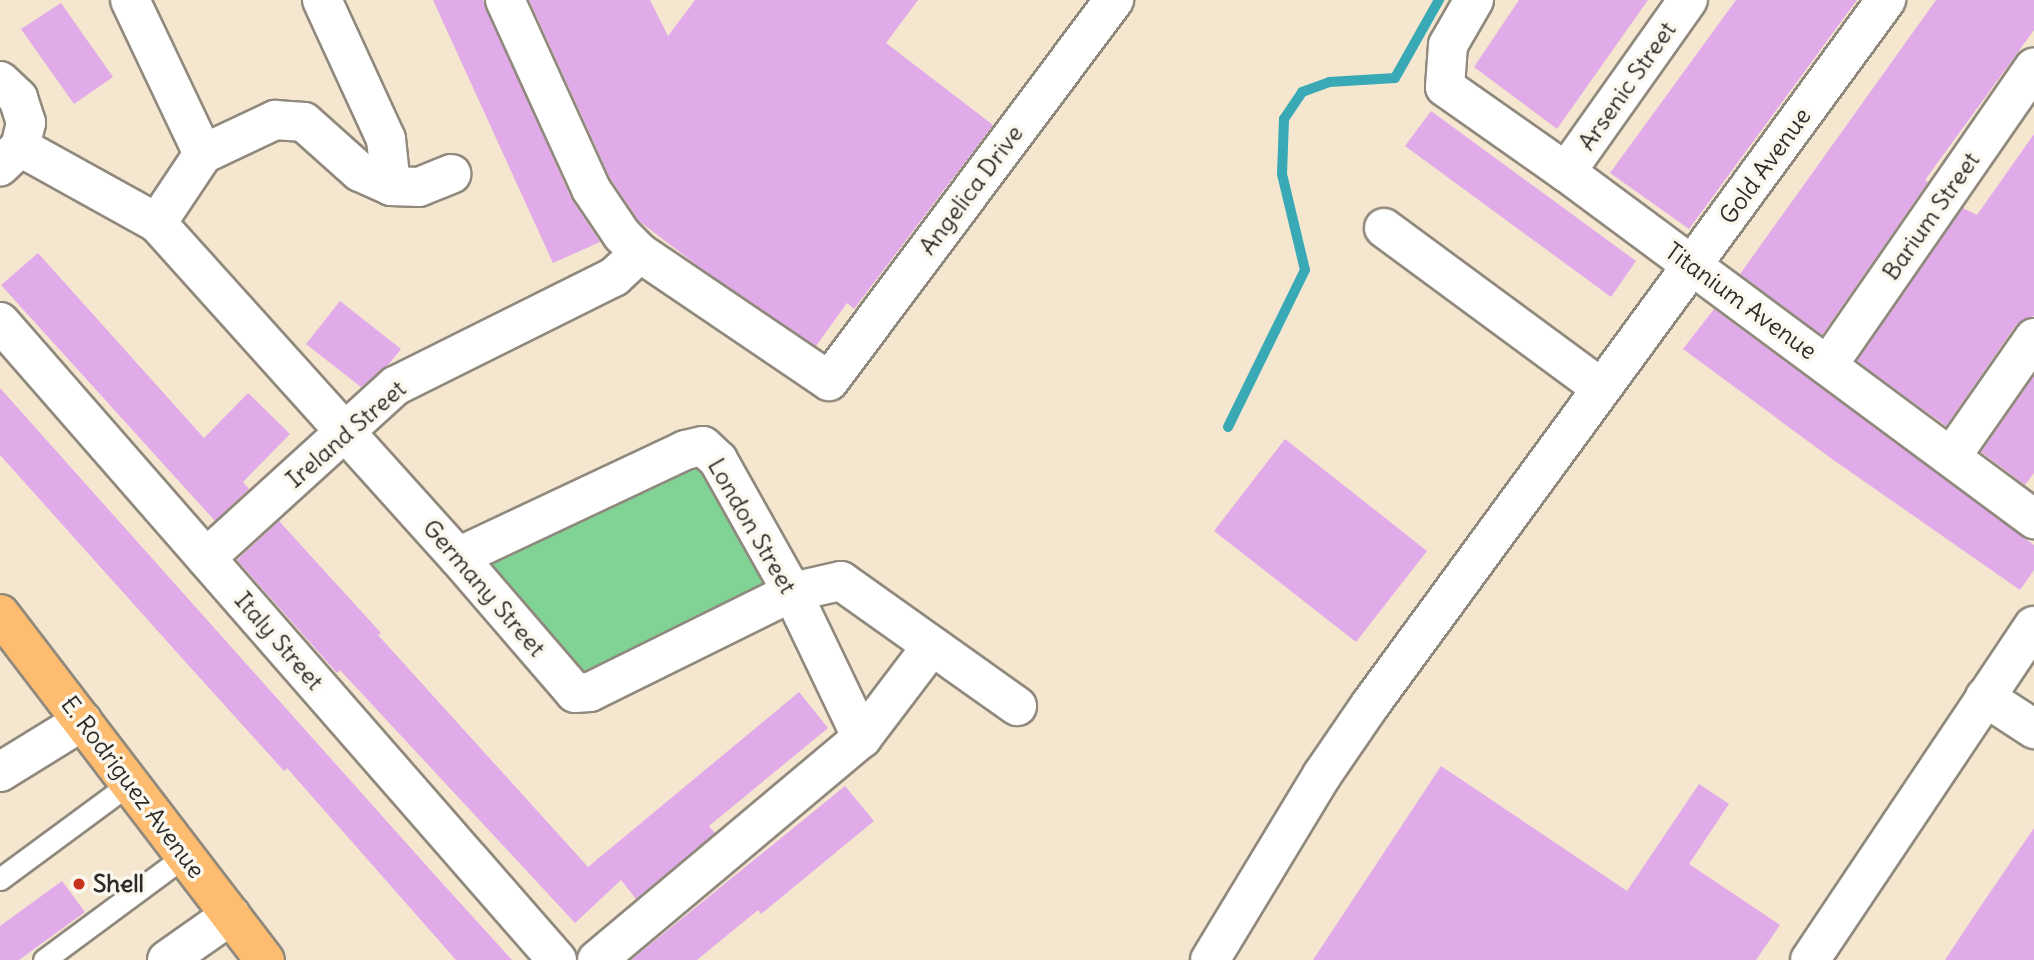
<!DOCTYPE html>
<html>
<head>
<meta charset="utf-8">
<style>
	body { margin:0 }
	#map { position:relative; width:2034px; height:960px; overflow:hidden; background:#f5e7cf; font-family:Delius,sans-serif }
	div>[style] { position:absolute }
	.green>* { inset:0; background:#81d395 }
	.stream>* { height:10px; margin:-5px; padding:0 5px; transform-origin:5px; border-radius:5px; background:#39aab5 }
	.building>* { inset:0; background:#e1abe9 }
	.roads { filter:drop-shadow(2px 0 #90897d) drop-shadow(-2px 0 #90897d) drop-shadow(0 2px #90897d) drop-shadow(0 -2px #90897d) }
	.service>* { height:21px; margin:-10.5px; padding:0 10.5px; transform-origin:10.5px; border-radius:10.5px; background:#fff }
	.minor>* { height:38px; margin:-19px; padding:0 19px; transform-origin:19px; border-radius:19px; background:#fff }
	.primary>* { height:38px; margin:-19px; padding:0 19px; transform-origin:19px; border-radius:19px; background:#fdbc70 }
	.dots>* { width:19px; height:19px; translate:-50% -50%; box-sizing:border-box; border:4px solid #fbf7ec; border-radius:50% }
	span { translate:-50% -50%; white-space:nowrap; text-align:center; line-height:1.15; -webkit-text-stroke:7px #fbf7ec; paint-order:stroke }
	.street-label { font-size:24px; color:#2b2b2b }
	.poi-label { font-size:24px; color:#2b2b2b; font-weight:700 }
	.left { translate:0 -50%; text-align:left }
</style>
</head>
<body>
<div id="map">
	<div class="green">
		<div style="clip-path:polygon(697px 466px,763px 583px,583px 676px,486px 563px)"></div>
	</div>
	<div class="stream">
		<div style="left:1228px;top:427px;width:175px;rotate:-63.9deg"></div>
		<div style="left:1305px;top:270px;width:99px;rotate:-103.5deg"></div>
		<div style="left:1282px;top:174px;width:55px;rotate:-87.9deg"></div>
		<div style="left:1284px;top:119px;width:32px;rotate:-56deg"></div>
		<div style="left:1302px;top:92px;width:29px;rotate:-20deg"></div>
		<div style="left:1329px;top:82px;width:66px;rotate:-3.5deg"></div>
		<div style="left:1395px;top:78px;width:90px;rotate:-60.6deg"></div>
	</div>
	<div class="building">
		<div style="clip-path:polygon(433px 0,483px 0,571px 198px,600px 242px,553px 263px)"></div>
		<div style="clip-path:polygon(529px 0,650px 0,668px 36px,695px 0,918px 0,886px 43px,993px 125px,854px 309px,847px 303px,816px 346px,702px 269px,639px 221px,610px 178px)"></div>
		<div style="clip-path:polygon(1519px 0,1648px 0,1557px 129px,1474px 67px)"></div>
		<div style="clip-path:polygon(1736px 0,1857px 0,1689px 229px,1610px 173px)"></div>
		<div style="clip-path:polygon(1936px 0,2034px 0,2034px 30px,1925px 180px,1928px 182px,1822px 335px,1740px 274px)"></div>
		<div style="clip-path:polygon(61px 3px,113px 77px,74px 104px,21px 29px)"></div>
		<div style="clip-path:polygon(1431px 111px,1636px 261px,1611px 297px,1405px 146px)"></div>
		<div style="clip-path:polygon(2034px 134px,2034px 316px,2024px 319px,2016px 325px,1946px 426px,1857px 361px,1963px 208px,1977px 215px)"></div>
		<div style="clip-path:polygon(38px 253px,204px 438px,248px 393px,290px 434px,243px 482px,249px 489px,215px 521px,1px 285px)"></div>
		<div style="clip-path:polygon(340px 301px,401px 349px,389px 364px,361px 387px,306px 344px)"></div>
		<div style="clip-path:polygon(1714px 309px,2034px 545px,2034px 570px,2020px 590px,1832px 459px,1683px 349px)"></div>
		<div style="clip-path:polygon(2034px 376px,2034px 473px,2025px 485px,1981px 452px)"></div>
		<div style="clip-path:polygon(0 388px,433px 873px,512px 960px,456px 960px,287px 768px,284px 771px,181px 657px,0 455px)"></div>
		<div style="clip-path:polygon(1285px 439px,1427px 551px,1356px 642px,1214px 531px)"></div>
		<div style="clip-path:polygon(279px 521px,381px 633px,378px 635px,588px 867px,799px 692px,828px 728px,709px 826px,715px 833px,636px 899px,621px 880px,575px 923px,340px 670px,337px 673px,237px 560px)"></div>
		<div style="clip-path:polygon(1441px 766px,1627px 891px,1699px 784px,1729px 804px,1689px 864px,1780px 925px,1756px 960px,1313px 960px)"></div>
		<div style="clip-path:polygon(845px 786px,874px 821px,761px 914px,758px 910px,697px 960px,631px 960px)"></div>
		<div style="clip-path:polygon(2034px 828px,2034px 960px,1945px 960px,1976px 913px)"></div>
		<div style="clip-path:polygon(62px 881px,85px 912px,19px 960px,0 960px,0 926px)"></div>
	</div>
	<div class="roads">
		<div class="service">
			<div style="left:0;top:879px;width:162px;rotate:-36.4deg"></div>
			<div style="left:44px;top:960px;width:177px;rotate:-36.5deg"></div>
		</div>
		<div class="minor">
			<div style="left:130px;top:0;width:170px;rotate:64.6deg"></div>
			<div style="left:322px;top:0;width:153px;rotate:65.3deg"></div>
			<div style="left:386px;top:139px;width:47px;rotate:83.9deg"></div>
			<div style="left:505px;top:0;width:208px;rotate:65.5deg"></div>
			<div style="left:591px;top:189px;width:55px;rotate:56deg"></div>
			<div style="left:622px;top:235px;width:25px;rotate:45deg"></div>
			<div style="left:640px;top:253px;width:228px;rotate:34.1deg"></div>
			<div style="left:829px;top:381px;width:476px;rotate:-53.2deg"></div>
			<div style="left:1474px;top:0;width:52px;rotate:120deg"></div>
			<div style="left:1448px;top:45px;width:42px;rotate:94.1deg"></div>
			<div style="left:1445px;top:87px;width:148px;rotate:35.1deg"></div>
			<div style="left:1566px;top:172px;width:583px;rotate:36.56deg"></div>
			<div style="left:0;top:81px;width:25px;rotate:43deg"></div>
			<div style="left:18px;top:98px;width:26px;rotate:72deg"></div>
			<div style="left:26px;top:123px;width:25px;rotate:104deg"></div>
			<div style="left:20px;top:147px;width:28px;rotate:136deg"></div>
			<div style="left:20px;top:147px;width:157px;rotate:29deg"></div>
			<div style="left:157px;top:223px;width:450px;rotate:48deg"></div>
			<div style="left:458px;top:557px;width:179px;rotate:49.3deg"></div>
			<div style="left:575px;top:693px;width:15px;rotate:-4deg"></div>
			<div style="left:590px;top:692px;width:225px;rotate:-26.3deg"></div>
			<div style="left:792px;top:592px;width:50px;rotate:-12.7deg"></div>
			<div style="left:841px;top:581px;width:216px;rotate:35.4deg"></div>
			<div style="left:1566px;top:172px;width:211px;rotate:-54.7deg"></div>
			<div style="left:157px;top:223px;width:83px;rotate:-56.3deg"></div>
			<div style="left:203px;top:154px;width:80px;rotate:-25.3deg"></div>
			<div style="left:275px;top:120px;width:29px;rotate:4deg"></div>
			<div style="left:304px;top:122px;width:75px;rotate:41.8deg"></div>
			<div style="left:360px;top:172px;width:34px;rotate:24deg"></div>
			<div style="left:391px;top:186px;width:28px;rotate:2deg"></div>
			<div style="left:419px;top:187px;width:35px;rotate:-22deg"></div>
			<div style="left:1384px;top:228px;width:268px;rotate:36.4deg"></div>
			<div style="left:0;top:322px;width:847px;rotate:48.88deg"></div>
			<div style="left:1828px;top:365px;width:362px;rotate:-55.3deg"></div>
			<div style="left:1951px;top:457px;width:145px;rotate:-55.1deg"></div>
			<div style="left:458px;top:557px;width:251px;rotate:-25.2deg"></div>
			<div style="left:685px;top:450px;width:18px;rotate:-13deg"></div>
			<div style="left:703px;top:446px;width:21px;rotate:43deg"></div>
			<div style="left:718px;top:460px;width:151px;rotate:60.7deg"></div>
			<div style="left:792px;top:592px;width:162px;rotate:64.4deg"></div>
			<div style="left:206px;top:558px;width:256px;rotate:-42.3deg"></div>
			<div style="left:395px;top:386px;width:245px;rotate:-26.5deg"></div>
			<div style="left:614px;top:277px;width:35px;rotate:-43deg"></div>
			<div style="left:1985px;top:697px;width:59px;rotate:33.1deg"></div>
			<div style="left:0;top:772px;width:97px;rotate:-31.6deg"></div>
			<div style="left:167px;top:960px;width:78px;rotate:-35.1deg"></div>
			<div style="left:597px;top:960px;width:346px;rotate:-40deg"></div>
			<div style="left:862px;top:738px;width:114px;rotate:-52.8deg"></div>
			<div style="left:1210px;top:960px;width:216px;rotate:-58.8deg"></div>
			<div style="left:1322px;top:775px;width:85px;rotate:-55.6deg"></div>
			<div style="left:1370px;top:705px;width:874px;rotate:-53.8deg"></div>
			<div style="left:1810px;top:960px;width:402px;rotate:-56.2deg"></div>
		</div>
		<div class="primary">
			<div style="left:0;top:614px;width:436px;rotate:52.6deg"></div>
		</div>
	</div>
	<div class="dots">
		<div style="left:79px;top:884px;background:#c8321e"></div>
	</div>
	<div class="street-label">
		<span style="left:1627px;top:86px;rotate:-55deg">Arsenic Street</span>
		<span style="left:1765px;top:166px;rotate:-54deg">Gold Avenue</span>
		<span style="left:971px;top:190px;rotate:-53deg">Angelica Drive</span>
		<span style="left:1931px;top:216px;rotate:-55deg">Barium Street</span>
		<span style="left:1741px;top:301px;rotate:36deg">Titanium Avenue</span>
		<span style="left:346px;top:434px;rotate:-41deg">Ireland Street</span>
		<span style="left:752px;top:526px;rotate:60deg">London Street</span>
		<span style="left:484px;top:588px;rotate:49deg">Germany Street</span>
		<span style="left:279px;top:641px;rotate:49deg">Italy Street</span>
		<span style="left:133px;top:787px;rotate:53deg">E. Rodriguez Avenue</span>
	</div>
	<div class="poi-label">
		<span class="left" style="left:93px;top:884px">Shell</span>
	</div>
</div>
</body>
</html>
